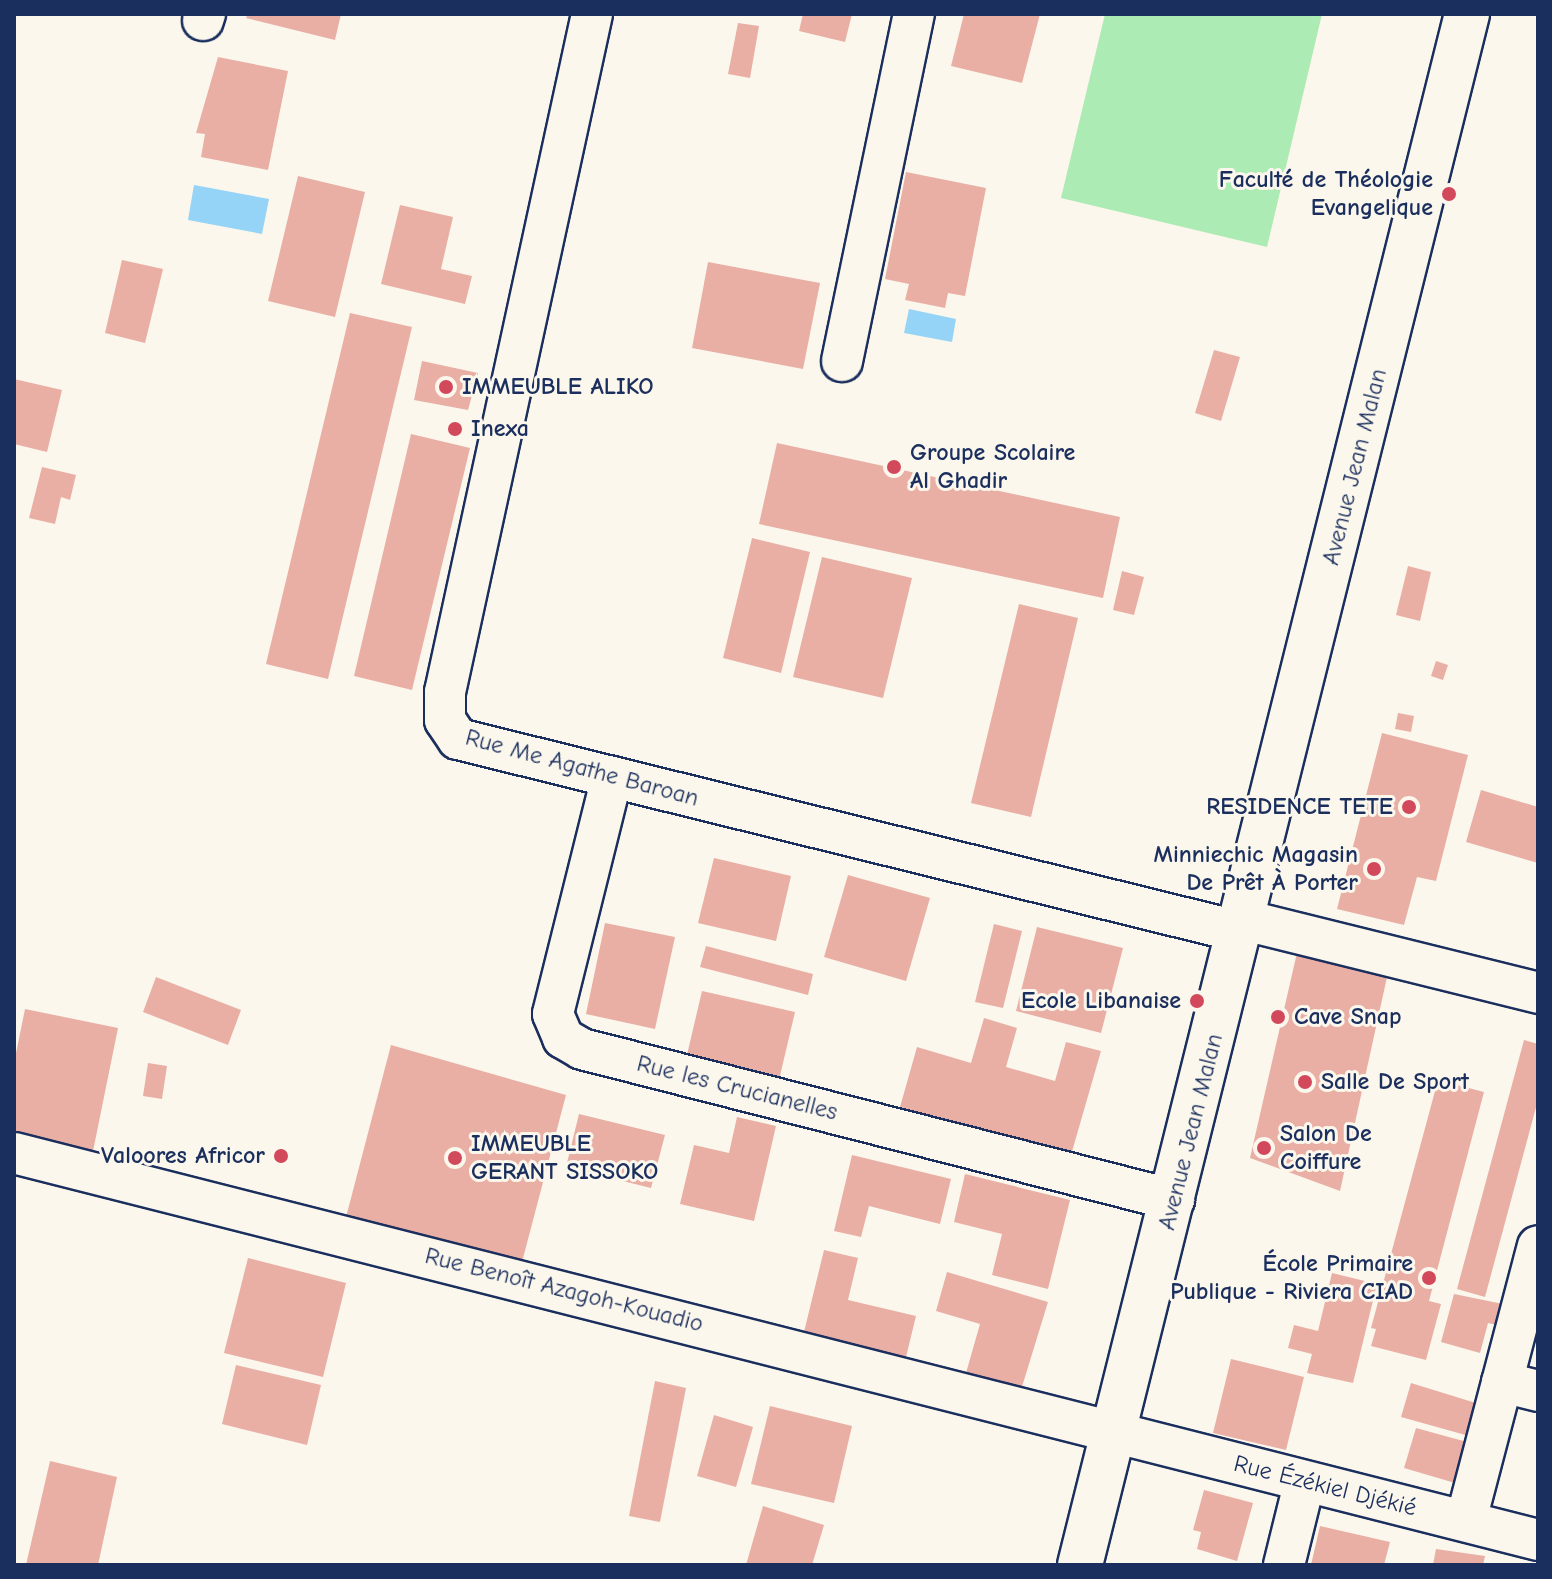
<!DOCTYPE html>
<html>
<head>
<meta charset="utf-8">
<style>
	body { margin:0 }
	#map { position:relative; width:1552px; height:1579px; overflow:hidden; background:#fbf7ec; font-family:"Comic Neue",sans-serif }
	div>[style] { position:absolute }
	.green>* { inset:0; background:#acebb3 }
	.water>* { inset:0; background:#96d4f7 }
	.building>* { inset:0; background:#e9afa5 }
	.roads { filter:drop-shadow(2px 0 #1b2f5e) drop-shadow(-2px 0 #1b2f5e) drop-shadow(0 2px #1b2f5e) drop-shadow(0 -2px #1b2f5e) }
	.street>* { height:40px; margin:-20px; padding:0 20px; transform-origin:20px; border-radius:20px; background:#fbf7ec }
	.secondary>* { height:44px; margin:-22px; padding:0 22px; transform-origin:22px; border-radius:22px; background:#fbf7ec }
	.dots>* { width:22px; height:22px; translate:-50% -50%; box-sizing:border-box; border:4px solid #fbf7ec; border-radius:50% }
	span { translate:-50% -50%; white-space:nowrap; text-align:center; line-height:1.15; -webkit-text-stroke:6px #fbf7ec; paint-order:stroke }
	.poi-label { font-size:24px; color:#1b2f5e; font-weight:700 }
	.right { translate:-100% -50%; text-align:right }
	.left { translate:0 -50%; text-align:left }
	.street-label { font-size:24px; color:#1b2f5e }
	.frame { position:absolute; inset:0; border:16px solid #1b2f5e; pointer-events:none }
</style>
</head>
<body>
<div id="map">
	<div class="green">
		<div style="clip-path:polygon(1105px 14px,1322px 14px,1267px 247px,1061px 198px)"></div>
	</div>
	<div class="water">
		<div style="clip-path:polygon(194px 185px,269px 199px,262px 234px,188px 220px)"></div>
		<div style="clip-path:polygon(909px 309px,956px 319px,952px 342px,904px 333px)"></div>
	</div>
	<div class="building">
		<div style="clip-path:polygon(248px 14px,341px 14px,335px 40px,246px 18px)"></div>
		<div style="clip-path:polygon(803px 14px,852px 14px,845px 42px,799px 31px)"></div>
		<div style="clip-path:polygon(964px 14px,1040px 14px,1022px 83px,951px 66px)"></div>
		<div style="clip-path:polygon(738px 23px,759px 26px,750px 78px,728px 74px)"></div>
		<div style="clip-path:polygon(218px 57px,288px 71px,268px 170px,201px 157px,205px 134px,196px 133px)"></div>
		<div style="clip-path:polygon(906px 172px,986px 188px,965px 296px,948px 293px,945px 308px,905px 300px,909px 284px,885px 279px)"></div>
		<div style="clip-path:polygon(298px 176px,365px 192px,335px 317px,268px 301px)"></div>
		<div style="clip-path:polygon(400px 205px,453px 217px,441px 269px,472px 276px,465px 304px,381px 284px)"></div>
		<div style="clip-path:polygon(122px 260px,163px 269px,145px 343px,105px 333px)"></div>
		<div style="clip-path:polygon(708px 262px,820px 283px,803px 369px,692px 348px)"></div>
		<div style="clip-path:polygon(350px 313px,412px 327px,328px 679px,266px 664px)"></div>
		<div style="clip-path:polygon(1214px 350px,1240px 357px,1221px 421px,1195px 413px)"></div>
		<div style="clip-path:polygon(422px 361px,478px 373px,468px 410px,414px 400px)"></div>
		<div style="clip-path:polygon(14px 379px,62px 390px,47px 452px,14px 444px)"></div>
		<div style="clip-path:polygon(411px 434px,470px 448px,412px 690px,354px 676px)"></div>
		<div style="clip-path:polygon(777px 443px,1120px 517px,1103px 598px,759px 524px)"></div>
		<div style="clip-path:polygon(42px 467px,76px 475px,70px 500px,61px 497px,55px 524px,29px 518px)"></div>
		<div style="clip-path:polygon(752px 538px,810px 552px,781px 673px,723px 658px)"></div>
		<div style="clip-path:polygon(822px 557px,912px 578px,883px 698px,793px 677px)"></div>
		<div style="clip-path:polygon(1408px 566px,1431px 572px,1420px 621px,1396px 615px)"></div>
		<div style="clip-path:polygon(1122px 571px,1144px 577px,1134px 615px,1113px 610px)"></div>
		<div style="clip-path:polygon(1019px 604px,1078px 618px,1031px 817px,971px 803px)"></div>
		<div style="clip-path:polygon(1436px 661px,1448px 665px,1443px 680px,1431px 676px)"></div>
		<div style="clip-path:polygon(1398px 713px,1414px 716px,1411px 732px,1395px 729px)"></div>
		<div style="clip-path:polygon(1382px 733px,1468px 755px,1436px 881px,1417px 877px,1404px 925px,1337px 909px)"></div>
		<div style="clip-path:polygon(1481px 790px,1538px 807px,1538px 863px,1466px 842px)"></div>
		<div style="clip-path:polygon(714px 858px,791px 876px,776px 941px,698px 923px)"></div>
		<div style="clip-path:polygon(848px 875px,930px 898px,906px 981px,824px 957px)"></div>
		<div style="clip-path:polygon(605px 923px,675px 937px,655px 1029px,586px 1014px)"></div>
		<div style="clip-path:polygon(994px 924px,1022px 931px,1003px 1008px,975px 1002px)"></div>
		<div style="clip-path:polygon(1037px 927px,1123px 948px,1101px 1033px,1016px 1011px)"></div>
		<div style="clip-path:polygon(1299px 944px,1389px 968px,1340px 1191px,1250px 1158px)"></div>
		<div style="clip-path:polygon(706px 946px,813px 974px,808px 995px,700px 967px)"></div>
		<div style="clip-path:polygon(156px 977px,241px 1010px,228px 1045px,143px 1012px)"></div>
		<div style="clip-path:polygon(702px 991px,795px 1012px,779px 1080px,686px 1059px)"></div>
		<div style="clip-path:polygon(25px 1009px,118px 1028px,92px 1156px,14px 1140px,14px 1063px)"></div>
		<div style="clip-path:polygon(984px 1018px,1017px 1028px,1006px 1067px,1055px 1081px,1066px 1042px,1101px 1051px,1071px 1155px,900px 1107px,917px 1047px,971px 1063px)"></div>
		<div style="clip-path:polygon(1524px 1040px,1538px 1044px,1538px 1100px,1485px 1297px,1457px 1289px)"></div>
		<div style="clip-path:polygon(391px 1045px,566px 1095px,522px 1262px,345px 1221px)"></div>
		<div style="clip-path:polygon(148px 1063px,167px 1066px,162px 1099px,143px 1096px)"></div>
		<div style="clip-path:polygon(1438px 1080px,1484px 1092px,1429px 1301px,1441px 1304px,1426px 1360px,1371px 1346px,1376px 1329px,1371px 1328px)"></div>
		<div style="clip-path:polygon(579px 1114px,665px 1135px,651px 1188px,566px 1167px)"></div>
		<div style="clip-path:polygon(737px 1117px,776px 1126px,754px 1221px,680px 1204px,694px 1145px,729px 1153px)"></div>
		<div style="clip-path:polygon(852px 1155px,951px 1179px,940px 1224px,869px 1206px,861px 1237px,834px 1231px)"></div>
		<div style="clip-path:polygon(965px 1174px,1070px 1200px,1048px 1289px,992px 1275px,1002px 1234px,954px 1222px)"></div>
		<div style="clip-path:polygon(824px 1250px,858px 1258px,848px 1300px,916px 1316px,906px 1357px,804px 1332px)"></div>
		<div style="clip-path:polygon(248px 1258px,346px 1283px,323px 1377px,224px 1353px)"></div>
		<div style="clip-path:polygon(947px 1272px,1048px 1302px,1021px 1390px,966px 1373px,980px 1324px,936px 1311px)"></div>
		<div style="clip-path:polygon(1332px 1273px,1377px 1284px,1353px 1383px,1307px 1373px,1312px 1354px,1288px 1348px,1294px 1325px,1318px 1331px)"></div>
		<div style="clip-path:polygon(1454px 1294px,1503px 1304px,1497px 1325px,1488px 1323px,1480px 1353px,1441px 1342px)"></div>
		<div style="clip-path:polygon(1231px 1359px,1304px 1377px,1286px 1450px,1213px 1433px)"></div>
		<div style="clip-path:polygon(236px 1365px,321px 1385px,307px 1445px,222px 1424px)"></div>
		<div style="clip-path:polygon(655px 1381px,686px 1388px,660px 1522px,629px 1516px)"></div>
		<div style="clip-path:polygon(1411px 1383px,1479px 1404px,1469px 1436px,1401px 1417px)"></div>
		<div style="clip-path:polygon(770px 1406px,852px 1426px,834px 1503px,751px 1484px)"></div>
		<div style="clip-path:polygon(714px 1415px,753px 1427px,736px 1487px,697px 1476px)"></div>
		<div style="clip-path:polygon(1416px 1428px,1467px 1442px,1455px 1483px,1404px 1468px)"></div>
		<div style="clip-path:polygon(50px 1461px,117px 1477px,98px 1565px,26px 1565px)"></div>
		<div style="clip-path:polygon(1204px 1490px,1253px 1503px,1237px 1561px,1197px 1549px,1201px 1532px,1193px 1530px)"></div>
		<div style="clip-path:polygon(763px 1506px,824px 1525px,812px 1565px,746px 1565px)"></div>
		<div style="clip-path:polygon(1320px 1526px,1390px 1542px,1384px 1565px,1311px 1565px)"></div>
		<div style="clip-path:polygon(1436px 1549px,1485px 1556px,1483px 1565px,1433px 1565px)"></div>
	</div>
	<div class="roads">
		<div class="street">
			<div style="left:592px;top:14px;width:694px;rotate:102.23deg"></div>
			<div style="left:445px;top:692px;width:28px;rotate:90deg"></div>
			<div style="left:445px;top:720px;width:23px;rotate:56deg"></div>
			<div style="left:458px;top:739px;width:806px;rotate:13.85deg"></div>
			<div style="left:203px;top:20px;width:6px;rotate:-72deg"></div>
			<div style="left:842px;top:361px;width:354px;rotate:-78.3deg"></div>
			<div style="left:612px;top:777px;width:244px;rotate:104deg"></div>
			<div style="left:553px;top:1014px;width:26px;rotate:67deg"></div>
			<div style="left:563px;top:1038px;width:22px;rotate:30deg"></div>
			<div style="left:582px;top:1049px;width:611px;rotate:14.31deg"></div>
			<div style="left:1244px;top:920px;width:303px;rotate:13.9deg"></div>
			<div style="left:14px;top:1153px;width:1572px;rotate:14.25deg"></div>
			<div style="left:1502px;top:1382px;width:37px;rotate:14deg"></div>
			<div style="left:1466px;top:1520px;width:283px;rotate:-75.3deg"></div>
			<div style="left:1284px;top:1565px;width:83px;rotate:-76.1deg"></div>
		</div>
		<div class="secondary">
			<div style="left:1080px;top:1565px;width:1599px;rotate:-75.99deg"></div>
		</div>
	</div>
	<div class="dots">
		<div style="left:1449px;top:194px;background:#d1495b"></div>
		<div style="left:446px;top:387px;background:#d1495b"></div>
		<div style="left:455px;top:429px;background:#d1495b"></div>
		<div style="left:894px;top:467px;background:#d1495b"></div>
		<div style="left:1409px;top:807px;background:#d1495b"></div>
		<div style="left:1374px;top:869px;background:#d1495b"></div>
		<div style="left:1197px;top:1001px;background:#d1495b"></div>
		<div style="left:1278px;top:1017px;background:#d1495b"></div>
		<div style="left:1305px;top:1082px;background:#d1495b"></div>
		<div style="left:1264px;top:1148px;background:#d1495b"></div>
		<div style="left:281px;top:1156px;background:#d1495b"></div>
		<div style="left:455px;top:1158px;background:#d1495b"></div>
		<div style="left:1429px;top:1278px;background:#d1495b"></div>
	</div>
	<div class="poi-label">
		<span class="right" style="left:1433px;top:194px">Faculté de Théologie<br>Evangelique</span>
		<span class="left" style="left:462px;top:387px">IMMEUBLE ALIKO</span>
		<span class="left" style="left:471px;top:429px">Inexa</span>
		<span class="left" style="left:910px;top:467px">Groupe Scolaire<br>Al Ghadir</span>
		<span class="right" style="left:1393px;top:807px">RESIDENCE TETE</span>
		<span class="right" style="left:1358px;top:869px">Minniechic Magasin<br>De Prêt À Porter</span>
		<span class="right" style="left:1181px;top:1001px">Ecole Libanaise</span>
		<span class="left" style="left:1294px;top:1017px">Cave Snap</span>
		<span class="left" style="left:1321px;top:1082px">Salle De Sport</span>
		<span class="left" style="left:1280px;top:1148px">Salon De<br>Coiffure</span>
		<span class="left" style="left:471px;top:1158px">IMMEUBLE<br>GERANT SISSOKO</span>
		<span class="right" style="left:265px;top:1156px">Valoores Africor</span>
		<span class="right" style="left:1413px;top:1278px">École Primaire<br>Publique - Riviera CIAD</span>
	</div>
	<div class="street-label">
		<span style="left:1355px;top:467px;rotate:-76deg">Avenue Jean Malan</span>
		<span style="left:582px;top:768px;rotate:15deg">Rue Me Agathe Baroan</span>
		<span style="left:737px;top:1088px;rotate:14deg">Rue les Crucianelles</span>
		<span style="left:1191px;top:1132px;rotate:-76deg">Avenue Jean Malan</span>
		<span style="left:564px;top:1290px;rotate:14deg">Rue Benoît Azagoh-Kouadio</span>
		<span style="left:1325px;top:1486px;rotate:14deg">Rue Ézékiel Djékié</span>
	</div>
	<div class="frame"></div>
</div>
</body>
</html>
